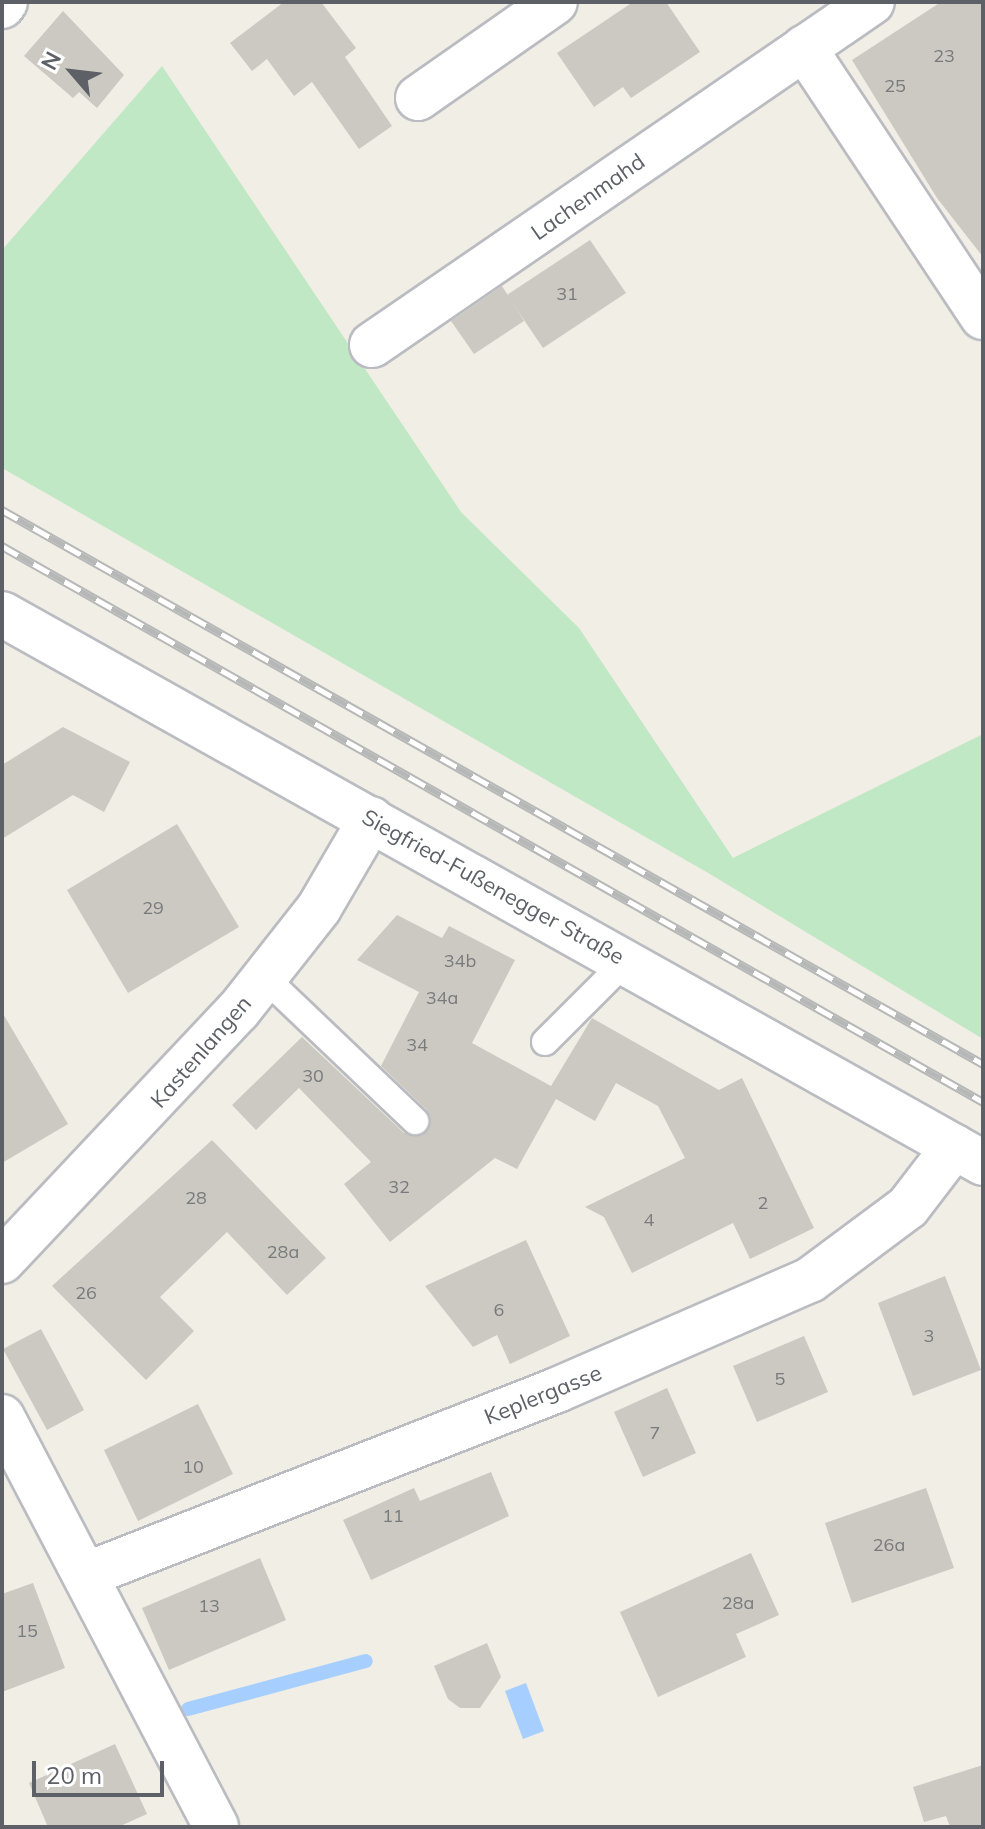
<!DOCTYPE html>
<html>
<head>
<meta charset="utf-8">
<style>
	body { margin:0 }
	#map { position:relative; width:985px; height:1829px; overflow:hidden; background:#f0eee5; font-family:Mulish,sans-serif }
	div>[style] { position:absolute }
	.green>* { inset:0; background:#c1e8c5 }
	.water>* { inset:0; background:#a6cfff }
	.stream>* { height:14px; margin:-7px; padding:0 7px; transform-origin:7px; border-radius:7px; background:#a6cfff }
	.building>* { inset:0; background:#cbc9c1 }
	.roads { filter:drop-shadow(2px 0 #babcc1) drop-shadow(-2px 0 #babcc1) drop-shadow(0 2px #babcc1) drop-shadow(0 -2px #babcc1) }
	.service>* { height:26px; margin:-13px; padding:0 13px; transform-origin:13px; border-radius:13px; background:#fff }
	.minor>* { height:44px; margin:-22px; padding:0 22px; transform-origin:22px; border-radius:22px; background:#fff }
	.rail>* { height:9px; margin-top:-4.5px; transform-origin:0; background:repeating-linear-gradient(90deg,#fff 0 18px,#b6b7b7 0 36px); box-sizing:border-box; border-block:2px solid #b6b7b7 }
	span { translate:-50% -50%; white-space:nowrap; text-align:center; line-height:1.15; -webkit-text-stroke:6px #fff; paint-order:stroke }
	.number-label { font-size:18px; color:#787a7d }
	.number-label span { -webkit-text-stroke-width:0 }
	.street-label { font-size:22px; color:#5d6066 }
	.frame { position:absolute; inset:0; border:4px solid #5d6066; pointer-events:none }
	.north { position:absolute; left:32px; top:32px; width:80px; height:80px; -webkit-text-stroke:6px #fff; paint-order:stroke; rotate:298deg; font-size:22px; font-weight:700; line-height:32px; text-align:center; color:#5d6066 }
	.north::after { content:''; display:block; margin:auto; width:28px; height:36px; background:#5d6066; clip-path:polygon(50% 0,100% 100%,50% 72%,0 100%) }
	.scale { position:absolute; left:32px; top:1761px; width:132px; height:36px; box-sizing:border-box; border:4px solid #5d6066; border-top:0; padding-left:10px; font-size:24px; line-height:28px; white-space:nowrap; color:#5d6066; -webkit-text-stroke:6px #fff; paint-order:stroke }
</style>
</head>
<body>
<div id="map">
	<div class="green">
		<div style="clip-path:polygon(162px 66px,461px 512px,579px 628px,733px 858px,983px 734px,983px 1039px,710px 874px,2px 468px,2px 250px)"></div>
	</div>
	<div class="water">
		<div style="clip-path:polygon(526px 1683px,544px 1731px,523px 1739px,505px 1691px)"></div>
	</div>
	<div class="stream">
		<div style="left:188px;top:1709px;width:184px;rotate:-15.1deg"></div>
	</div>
	<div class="building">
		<div style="clip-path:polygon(284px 2px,321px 2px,356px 48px,345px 57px,392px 126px,359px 149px,312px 82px,294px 96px,267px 59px,252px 71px,230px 43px)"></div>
		<div style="clip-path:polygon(633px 2px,666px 2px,700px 52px,631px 98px,623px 87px,594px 107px,557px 53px)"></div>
		<div style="clip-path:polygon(941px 2px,983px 2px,983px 257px,937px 198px,852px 60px)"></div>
		<div style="clip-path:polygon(63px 11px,124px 75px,97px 108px,79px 92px,73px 98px,24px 56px)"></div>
		<div style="clip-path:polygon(590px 240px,626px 293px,543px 348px,507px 295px)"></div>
		<div style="clip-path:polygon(502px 286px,524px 321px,474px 354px,451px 321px)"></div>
		<div style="clip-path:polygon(63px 727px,130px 762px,104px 812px,73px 795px,2px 839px,2px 765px)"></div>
		<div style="clip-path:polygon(177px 824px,239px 927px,128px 993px,67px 890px)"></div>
		<div style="clip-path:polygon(397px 915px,442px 938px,449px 926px,515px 960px,472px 1043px,551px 1086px,592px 1018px,719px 1090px,742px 1078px,814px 1228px,750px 1259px,733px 1223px,632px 1273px,604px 1217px,585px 1207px,685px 1158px,658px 1106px,616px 1083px,595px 1121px,556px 1099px,517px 1169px,495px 1158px,390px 1242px,344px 1184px,371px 1162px,299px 1088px,256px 1130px,232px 1105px,302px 1037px,404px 1133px,427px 1131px,427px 1110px,381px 1066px,419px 992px,357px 960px)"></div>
		<div style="clip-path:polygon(2px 1012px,68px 1124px,2px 1163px)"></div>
		<div style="clip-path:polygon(212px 1140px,326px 1258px,287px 1295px,227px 1232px,160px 1297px,194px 1331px,146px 1380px,52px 1286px)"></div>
		<div style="clip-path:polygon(526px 1240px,570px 1336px,510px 1364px,497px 1335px,473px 1347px,425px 1286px)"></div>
		<div style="clip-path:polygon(945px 1276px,981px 1370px,913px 1396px,878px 1303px)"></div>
		<div style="clip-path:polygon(41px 1329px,84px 1410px,47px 1430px,3px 1349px)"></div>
		<div style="clip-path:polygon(804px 1336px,828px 1392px,757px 1422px,733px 1366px)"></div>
		<div style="clip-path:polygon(667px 1388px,696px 1453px,643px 1477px,614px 1412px)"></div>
		<div style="clip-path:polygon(198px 1404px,233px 1474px,138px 1521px,104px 1450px)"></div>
		<div style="clip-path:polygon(491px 1472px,509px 1516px,371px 1580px,343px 1520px,414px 1488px,420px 1501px)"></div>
		<div style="clip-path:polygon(926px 1488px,954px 1568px,852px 1603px,825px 1523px)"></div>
		<div style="clip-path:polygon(751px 1553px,779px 1615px,736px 1634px,746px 1657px,658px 1697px,620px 1612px)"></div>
		<div style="clip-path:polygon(260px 1558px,286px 1620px,169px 1670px,142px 1608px)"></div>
		<div style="clip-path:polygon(33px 1583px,65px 1668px,2px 1692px,2px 1594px)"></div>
		<div style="clip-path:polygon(487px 1643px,501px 1677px,480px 1708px,460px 1708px,448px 1699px,434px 1666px)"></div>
		<div style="clip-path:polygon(115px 1744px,147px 1814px,118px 1827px,48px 1827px,29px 1783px)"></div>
		<div style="clip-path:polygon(983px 1765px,983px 1827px,950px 1827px,946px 1816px,924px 1822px,913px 1787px)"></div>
	</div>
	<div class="roads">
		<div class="service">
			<div style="left:264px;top:977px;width:209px;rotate:43.6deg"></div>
			<div style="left:545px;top:1042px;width:113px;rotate:-45deg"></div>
		</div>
		<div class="minor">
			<div style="left:2px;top:6px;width:5px;rotate:-53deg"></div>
			<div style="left:804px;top:48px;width:323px;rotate:56.4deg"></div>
			<div style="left:418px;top:98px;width:167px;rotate:-35deg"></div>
			<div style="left:372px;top:345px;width:606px;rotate:-34.45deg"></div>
			<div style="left:2px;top:614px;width:1124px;rotate:29.23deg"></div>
			<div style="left:2px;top:1261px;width:344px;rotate:-46.7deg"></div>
			<div style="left:238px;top:1011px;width:131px;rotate:-51.8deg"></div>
			<div style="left:319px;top:908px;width:103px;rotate:-59.7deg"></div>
			<div style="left:2px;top:1417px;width:462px;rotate:62.4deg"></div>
			<div style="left:88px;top:1574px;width:504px;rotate:-21.42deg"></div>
			<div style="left:557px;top:1390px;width:276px;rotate:-23.5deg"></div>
			<div style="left:810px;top:1280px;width:122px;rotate:-36.7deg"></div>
			<div style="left:908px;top:1207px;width:76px;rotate:-52.5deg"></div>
		</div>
	</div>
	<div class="rail">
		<div style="left:2px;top:510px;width:1127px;rotate:29.45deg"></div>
		<div style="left:2px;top:546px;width:1128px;rotate:29.54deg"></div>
	</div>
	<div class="number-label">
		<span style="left:944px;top:56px">23</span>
		<span style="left:895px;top:86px">25</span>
		<span style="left:567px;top:294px">31</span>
		<span style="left:153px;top:908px">29</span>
		<span style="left:460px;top:961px">34b</span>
		<span style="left:442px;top:998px">34a</span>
		<span style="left:417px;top:1045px">34</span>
		<span style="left:313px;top:1076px">30</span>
		<span style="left:399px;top:1187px">32</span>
		<span style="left:196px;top:1198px">28</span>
		<span style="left:763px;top:1203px">2</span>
		<span style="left:649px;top:1220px">4</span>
		<span style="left:283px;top:1252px">28a</span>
		<span style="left:86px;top:1293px">26</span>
		<span style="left:499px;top:1310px">6</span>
		<span style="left:929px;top:1336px">3</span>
		<span style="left:780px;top:1379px">5</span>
		<span style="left:655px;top:1433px">7</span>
		<span style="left:193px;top:1467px">10</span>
		<span style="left:393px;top:1516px">11</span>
		<span style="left:889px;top:1545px">26a</span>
		<span style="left:738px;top:1603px">28a</span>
		<span style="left:209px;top:1606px">13</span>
		<span style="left:27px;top:1631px">15</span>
	</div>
	<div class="street-label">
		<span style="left:588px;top:197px;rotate:-35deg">Lachenmahd</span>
		<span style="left:493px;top:887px;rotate:29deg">Siegfried-Fußenegger Straße</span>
		<span style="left:201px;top:1052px;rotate:-49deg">Kastenlangen</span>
		<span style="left:543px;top:1395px;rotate:-22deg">Keplergasse</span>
	</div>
	<div class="frame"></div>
	<div class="north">N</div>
	<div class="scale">20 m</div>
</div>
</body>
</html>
